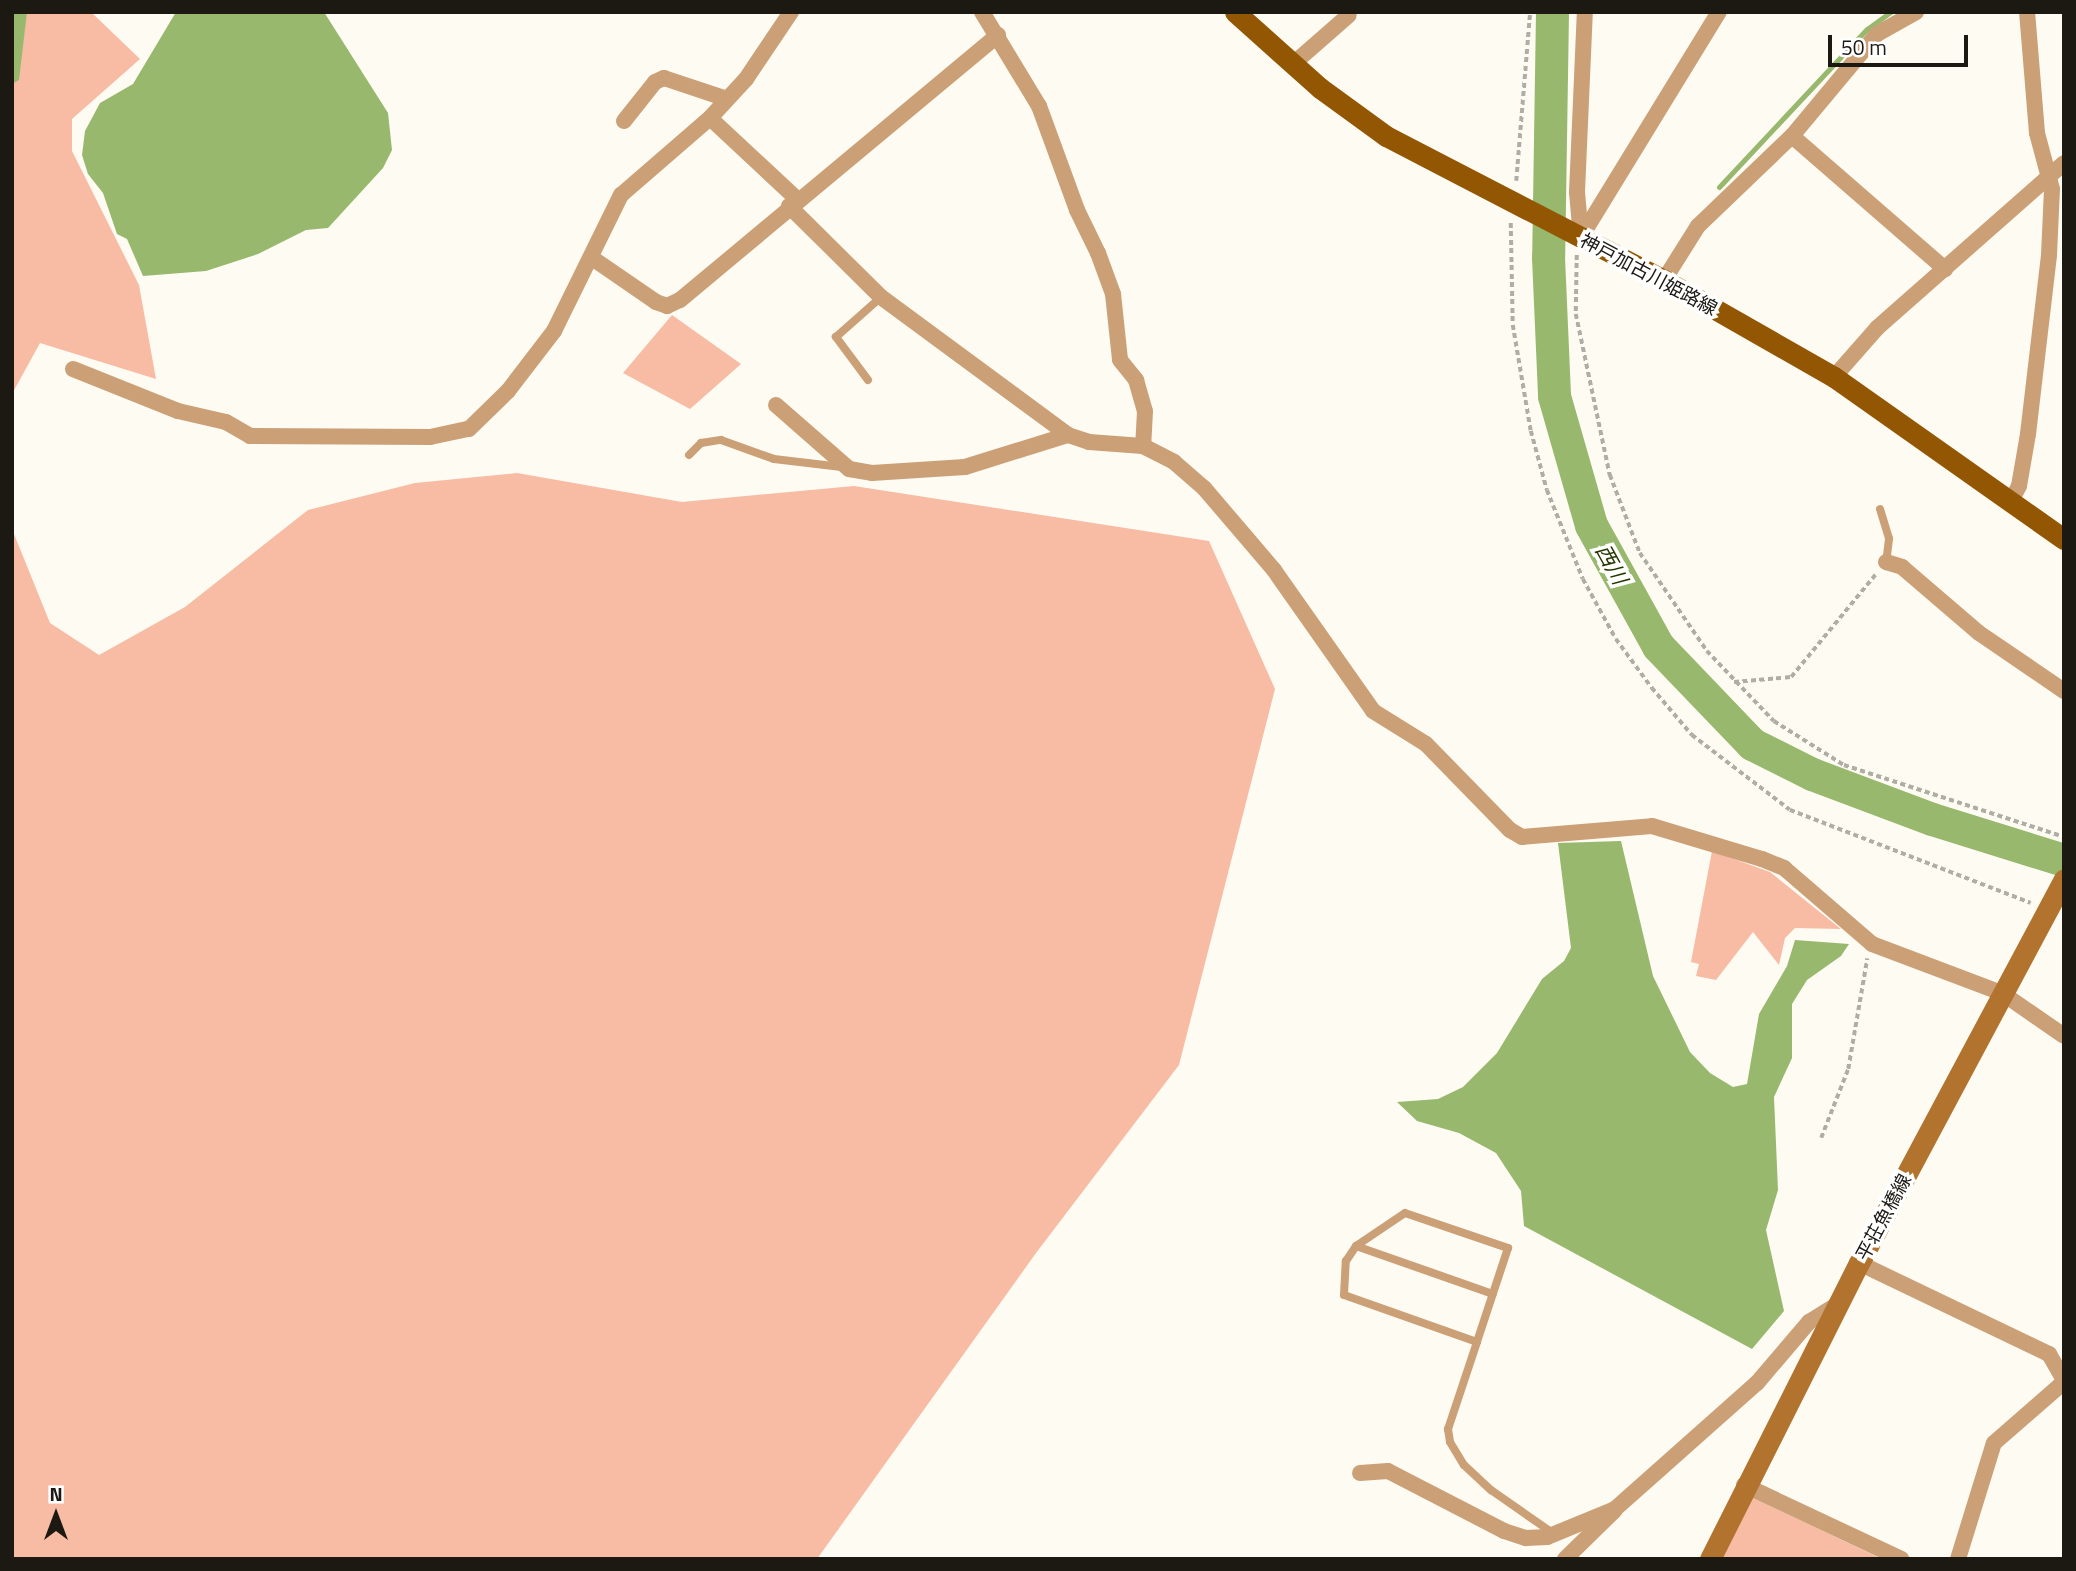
<!DOCTYPE html>
<html>
<head>
<meta charset="utf-8">
<style>
	body { margin:0 }
	#map { position:relative; width:2076px; height:1571px; overflow:hidden; background:#fefbf3; font-family:"Titillium Web","Noto Sans JP",sans-serif }
	div>[style] { position:absolute }
	.green>* { inset:0; background:#f7bca3 }
	.water>* { inset:0; background:#98b86d }
	.stream>* { height:5px; margin:-2.5px; padding:0 2.5px; transform-origin:2.5px; border-radius:2.5px; background:#98b86d }
	.river>* { height:33px; margin:-16.5px; padding:0 16.5px; transform-origin:16.5px; border-radius:16.5px; background:#98b86d }
	.path>* { height:3.5px; margin-top:-1.75px; transform-origin:0; background:repeating-linear-gradient(90deg,#b0ada5 0 5px,transparent 0 8.5px) }
	.lane>* { height:8px; margin:-4px; padding:0 4px; transform-origin:4px; border-radius:4px; background:#cba077 }
	.street>* { height:16px; margin:-8px; padding:0 8px; transform-origin:8px; border-radius:8px; background:#cba077 }
	.secondary>* { height:21px; margin:-10.5px; padding:0 10.5px; transform-origin:10.5px; border-radius:10.5px; background:#b1732e }
	.primary>* { height:21px; margin:-10.5px; padding:0 10.5px; transform-origin:10.5px; border-radius:10.5px; background:#935703 }
	span { translate:-50% -50%; white-space:nowrap; text-align:center; line-height:1.15; -webkit-text-stroke:7px #fff; paint-order:stroke }
	.street-label { font-size:19px; color:#1c1912 }
	.water-label { font-size:21px; color:#263900; font-style:italic }
	.frame { position:absolute; inset:0; border:14px solid #1c1912; pointer-events:none }
	.north { position:absolute; left:21px; top:1480px; width:70px; height:70px; -webkit-text-stroke:5px #fff; paint-order:stroke; rotate:0deg; font-size:19px; font-weight:700; line-height:28px; text-align:center; color:#1c1912 }
	.north::after { content:''; display:block; margin:auto; width:24px; height:32px; background:#1c1912; clip-path:polygon(50% 0,100% 100%,50% 72%,0 100%) }
	.scale { position:absolute; left:1828px; top:35px; width:140px; height:32px; box-sizing:border-box; border:4px solid #1c1912; border-top:0; padding-left:9px; font-size:21px; line-height:24px; white-space:nowrap; color:#1c1912; -webkit-text-stroke:5px #fff; paint-order:stroke }
</style>
</head>
<body>
<div id="map">
	<div class="green">
		<div style="clip-path:polygon(12px 12px,91px 12px,140px 59px,72px 119px,72px 151px,139px 285px,156px 379px,40px 343px,12px 394px)"></div>
		<div style="clip-path:polygon(672px 315px,741px 364px,690px 409px,623px 373px)"></div>
		<div style="clip-path:polygon(517px 473px,682px 502px,854px 486px,1209px 541px,1275px 689px,1179px 1065px,1036px 1253px,817px 1559px,12px 1559px,12px 529px,50px 623px,99px 655px,185px 607px,308px 510px,415px 483px)"></div>
		<div style="clip-path:polygon(1712px 851px,1770px 872px,1841px 929px,1795px 928px,1785px 938px,1779px 965px,1753px 932px,1716px 980px,1696px 976px,1699px 964px,1691px 962px)"></div>
		<div style="clip-path:polygon(1749px 1496px,1882px 1559px,1722px 1559px)"></div>
	</div>
	<div class="water">
		<div style="clip-path:polygon(12px 12px,27px 12px,19px 80px,12px 84px)"></div>
		<div style="clip-path:polygon(176px 12px,324px 12px,388px 113px,392px 150px,383px 168px,328px 228px,306px 230px,258px 254px,206px 271px,143px 276px,127px 239px,117px 234px,103px 193px,88px 174px,82px 155px,85px 131px,100px 103px,133px 84px)"></div>
		<div style="clip-path:polygon(1621px 841px,1653px 976px,1690px 1052px,1710px 1073px,1733px 1087px,1747px 1084px,1759px 1014px,1787px 966px,1795px 940px,1849px 944px,1841px 956px,1807px 980px,1792px 1004px,1792px 1058px,1774px 1097px,1778px 1190px,1766px 1230px,1784px 1311px,1752px 1349px,1524px 1226px,1521px 1191px,1496px 1153px,1459px 1133px,1417px 1121px,1397px 1102px,1438px 1099px,1463px 1087px,1497px 1053px,1542px 979px,1564px 961px,1571px 948px,1558px 843px)"></div>
	</div>
	<div class="stream">
		<div style="left:1719px;top:187px;width:216px;rotate:-46.9deg"></div>
		<div style="left:1867px;top:29px;width:29px;rotate:-36deg"></div>
	</div>
	<div class="river">
		<div style="left:1552px;top:12px;width:245px;rotate:90.9deg"></div>
		<div style="left:1548px;top:257px;width:139px;rotate:87.5deg"></div>
		<div style="left:1554px;top:396px;width:134px;rotate:74deg"></div>
		<div style="left:1591px;top:525px;width:138px;rotate:61deg"></div>
		<div style="left:1658px;top:646px;width:136px;rotate:46.2deg"></div>
		<div style="left:1752px;top:744px;width:67px;rotate:26.6deg"></div>
		<div style="left:1812px;top:774px;width:128px;rotate:20.6deg"></div>
		<div style="left:1932px;top:819px;width:138px;rotate:17.3deg"></div>
	</div>
	<div class="path">
		<div style="left:1516px;top:181px;width:170px;rotate:-85.3deg"></div>
		<div style="left:1511px;top:223px;width:102px;rotate:88.9deg"></div>
		<div style="left:1513px;top:325px;width:108px;rotate:80.4deg"></div>
		<div style="left:1531px;top:431px;width:61px;rotate:74.8deg"></div>
		<div style="left:1547px;top:490px;width:96px;rotate:68deg"></div>
		<div style="left:1583px;top:579px;width:68px;rotate:61.2deg"></div>
		<div style="left:1616px;top:639px;width:61px;rotate:53.7deg"></div>
		<div style="left:1652px;top:688px;width:62px;rotate:49.6deg"></div>
		<div style="left:1692px;top:735px;width:123px;rotate:37.4deg"></div>
		<div style="left:1790px;top:810px;width:258px;rotate:21.1deg"></div>
		<div style="left:1577px;top:255px;width:59px;rotate:91deg"></div>
		<div style="left:1576px;top:314px;width:165px;rotate:78.1deg"></div>
		<div style="left:1610px;top:475px;width:84px;rotate:69deg"></div>
		<div style="left:1640px;top:553px;width:119px;rotate:55.6deg"></div>
		<div style="left:1707px;top:651px;width:97px;rotate:46.3deg"></div>
		<div style="left:1774px;top:721px;width:83px;rotate:32.2deg"></div>
		<div style="left:1844px;top:765px;width:231px;rotate:18.1deg"></div>
		<div style="left:1734px;top:682px;width:57px;rotate:-5deg"></div>
		<div style="left:1791px;top:677px;width:134px;rotate:-50.5deg"></div>
		<div style="left:1821px;top:1138px;width:74px;rotate:-68.6deg"></div>
		<div style="left:1848px;top:1069px;width:112px;rotate:-80.2deg"></div>
	</div>
	<div class="lane">
		<div style="left:868px;top:380px;width:54px;rotate:-126.7deg"></div>
		<div style="left:836px;top:337px;width:60px;rotate:-41.6deg"></div>
		<div style="left:689px;top:455px;width:17px;rotate:-45deg"></div>
		<div style="left:701px;top:443px;width:20px;rotate:-9deg"></div>
		<div style="left:721px;top:440px;width:56px;rotate:19.7deg"></div>
		<div style="left:774px;top:459px;width:68px;rotate:6.7deg"></div>
		<div style="left:1880px;top:509px;width:31px;rotate:73deg"></div>
		<div style="left:1889px;top:539px;width:23px;rotate:97deg"></div>
		<div style="left:1356px;top:1246px;width:145px;rotate:19.3deg"></div>
		<div style="left:1477px;top:1342px;width:141px;rotate:-160.5deg"></div>
		<div style="left:1344px;top:1295px;width:34px;rotate:-87deg"></div>
		<div style="left:1346px;top:1261px;width:18px;rotate:-56deg"></div>
		<div style="left:1356px;top:1246px;width:59px;rotate:-34deg"></div>
		<div style="left:1405px;top:1213px;width:109px;rotate:18.8deg"></div>
		<div style="left:1508px;top:1248px;width:99px;rotate:108.3deg"></div>
		<div style="left:1477px;top:1342px;width:92px;rotate:108.4deg"></div>
		<div style="left:1448px;top:1429px;width:13px;rotate:81deg"></div>
		<div style="left:1450px;top:1442px;width:27px;rotate:59deg"></div>
		<div style="left:1464px;top:1465px;width:37px;rotate:43deg"></div>
		<div style="left:1491px;top:1490px;width:77px;rotate:34.9deg"></div>
	</div>
	<div class="street">
		<div style="left:982px;top:12px;width:110px;rotate:58.8deg"></div>
		<div style="left:1039px;top:106px;width:111px;rotate:69.9deg"></div>
		<div style="left:1077px;top:210px;width:48px;rotate:64deg"></div>
		<div style="left:1098px;top:253px;width:44px;rotate:69.9deg"></div>
		<div style="left:1113px;top:294px;width:66px;rotate:83.9deg"></div>
		<div style="left:1120px;top:360px;width:26px;rotate:51deg"></div>
		<div style="left:1136px;top:380px;width:32px;rotate:74deg"></div>
		<div style="left:1145px;top:411px;width:35px;rotate:93deg"></div>
		<div style="left:1293px;top:64px;width:74px;rotate:-41.2deg"></div>
		<div style="left:710px;top:118px;width:119px;rotate:43deg"></div>
		<div style="left:624px;top:121px;width:50px;rotate:-51.5deg"></div>
		<div style="left:655px;top:82px;width:10px;rotate:-24deg"></div>
		<div style="left:664px;top:78px;width:66px;rotate:18.4deg"></div>
		<div style="left:1792px;top:136px;width:203px;rotate:41deg"></div>
		<div style="left:789px;top:206px;width:129px;rotate:44.7deg"></div>
		<div style="left:881px;top:297px;width:232px;rotate:36.4deg"></div>
		<div style="left:1068px;top:435px;width:22px;rotate:18deg"></div>
		<div style="left:1089px;top:442px;width:54px;rotate:4.2deg"></div>
		<div style="left:1143px;top:446px;width:35px;rotate:27deg"></div>
		<div style="left:1174px;top:462px;width:40px;rotate:41deg"></div>
		<div style="left:1204px;top:488px;width:108px;rotate:49.5deg"></div>
		<div style="left:1274px;top:570px;width:172px;rotate:54.9deg"></div>
		<div style="left:1373px;top:711px;width:62px;rotate:31.9deg"></div>
		<div style="left:1426px;top:744px;width:120px;rotate:45.7deg"></div>
		<div style="left:1510px;top:830px;width:14px;rotate:30deg"></div>
		<div style="left:1522px;top:837px;width:130px;rotate:-4.8deg"></div>
		<div style="left:1652px;top:826px;width:115px;rotate:16.7deg"></div>
		<div style="left:1762px;top:859px;width:24px;rotate:22deg"></div>
		<div style="left:1784px;top:868px;width:116px;rotate:40.8deg"></div>
		<div style="left:1872px;top:944px;width:139px;rotate:20.7deg"></div>
		<div style="left:2002px;top:993px;width:75px;rotate:34.7deg"></div>
		<div style="left:1581px;top:237px;width:264px;rotate:-58.5deg"></div>
		<div style="left:1581px;top:237px;width:45px;rotate:-95.1deg"></div>
		<div style="left:1577px;top:192px;width:180px;rotate:-87.5deg"></div>
		<div style="left:592px;top:258px;width:78px;rotate:34.5deg"></div>
		<div style="left:656px;top:302px;width:12px;rotate:20deg"></div>
		<div style="left:667px;top:306px;width:14px;rotate:-25deg"></div>
		<div style="left:680px;top:300px;width:414px;rotate:-39.8deg"></div>
		<div style="left:1664px;top:280px;width:64px;rotate:-57.8deg"></div>
		<div style="left:1698px;top:226px;width:130px;rotate:-43.8deg"></div>
		<div style="left:1792px;top:136px;width:133px;rotate:-50.2deg"></div>
		<div style="left:1877px;top:34px;width:45px;rotate:-29.4deg"></div>
		<div style="left:73px;top:369px;width:113px;rotate:21.8deg"></div>
		<div style="left:178px;top:411px;width:49px;rotate:12.9deg"></div>
		<div style="left:226px;top:422px;width:28px;rotate:30deg"></div>
		<div style="left:250px;top:436px;width:180px;rotate:0.3deg"></div>
		<div style="left:430px;top:437px;width:40px;rotate:-12deg"></div>
		<div style="left:469px;top:429px;width:54px;rotate:-44.3deg"></div>
		<div style="left:508px;top:391px;width:76px;rotate:-52.5deg"></div>
		<div style="left:554px;top:331px;width:152px;rotate:-63.8deg"></div>
		<div style="left:621px;top:195px;width:118px;rotate:-40.9deg"></div>
		<div style="left:710px;top:118px;width:53px;rotate:-47.3deg"></div>
		<div style="left:746px;top:79px;width:81px;rotate:-56.1deg"></div>
		<div style="left:1834px;top:377px;width:65px;rotate:-48.7deg"></div>
		<div style="left:1877px;top:328px;width:249px;rotate:-41.4deg"></div>
		<div style="left:776px;top:405px;width:97px;rotate:41.2deg"></div>
		<div style="left:849px;top:469px;width:23px;rotate:10deg"></div>
		<div style="left:872px;top:473px;width:93px;rotate:-3.7deg"></div>
		<div style="left:965px;top:467px;width:108px;rotate:-17.3deg"></div>
		<div style="left:2011px;top:501px;width:17px;rotate:-62deg"></div>
		<div style="left:2019px;top:486px;width:53px;rotate:-80.2deg"></div>
		<div style="left:2028px;top:434px;width:180px;rotate:-83.3deg"></div>
		<div style="left:2049px;top:255px;width:66px;rotate:-87.4deg"></div>
		<div style="left:2052px;top:189px;width:58px;rotate:-105deg"></div>
		<div style="left:2037px;top:133px;width:121px;rotate:-94.7deg"></div>
		<div style="left:1886px;top:562px;width:17px;rotate:17deg"></div>
		<div style="left:1902px;top:567px;width:101px;rotate:40.6deg"></div>
		<div style="left:1979px;top:633px;width:103px;rotate:34.3deg"></div>
		<div style="left:1859px;top:1263px;width:211px;rotate:25.6deg"></div>
		<div style="left:2049px;top:1354px;width:30px;rotate:60deg"></div>
		<div style="left:1360px;top:1473px;width:28px;rotate:-4deg"></div>
		<div style="left:1388px;top:1471px;width:131px;rotate:27.3deg"></div>
		<div style="left:1504px;top:1531px;width:23px;rotate:18deg"></div>
		<div style="left:1526px;top:1538px;width:21px;rotate:-3deg"></div>
		<div style="left:1547px;top:1537px;width:74px;rotate:-22.4deg"></div>
		<div style="left:1615px;top:1509px;width:190px;rotate:-41.6deg"></div>
		<div style="left:1757px;top:1383px;width:80px;rotate:-49.6deg"></div>
		<div style="left:1809px;top:1322px;width:36px;rotate:-32deg"></div>
		<div style="left:1744px;top:1485px;width:174px;rotate:25.2deg"></div>
		<div style="left:1565px;top:1559px;width:69px;rotate:-44.4deg"></div>
		<div style="left:1958px;top:1559px;width:121px;rotate:-72.8deg"></div>
		<div style="left:1994px;top:1443px;width:93px;rotate:-41.1deg"></div>
	</div>
	<div class="secondary">
		<div style="left:1710px;top:1559px;width:331px;rotate:-63.3deg"></div>
		<div style="left:1859px;top:1263px;width:435px;rotate:-61.9deg"></div>
	</div>
	<div class="primary">
		<div style="left:1235px;top:12px;width:114px;rotate:41.8deg"></div>
		<div style="left:1320px;top:88px;width:82px;rotate:36deg"></div>
		<div style="left:1386px;top:136px;width:313px;rotate:27.4deg"></div>
		<div style="left:1664px;top:280px;width:196px;rotate:29.7deg"></div>
		<div style="left:1834px;top:377px;width:281px;rotate:35.2deg"></div>
	</div>
	<div class="street-label">
		<span style="left:1649px;top:274px;rotate:28deg">神戸加古川姫路線</span>
		<span style="left:1883px;top:1217px;rotate:-62deg">平荘魚橋線</span>
	</div>
	<div class="water-label">
		<span style="left:1612px;top:564px;rotate:61deg">西川</span>
	</div>
	<div class="frame"></div>
	<div class="north">N</div>
	<div class="scale">50 m</div>
</div>
</body>
</html>
